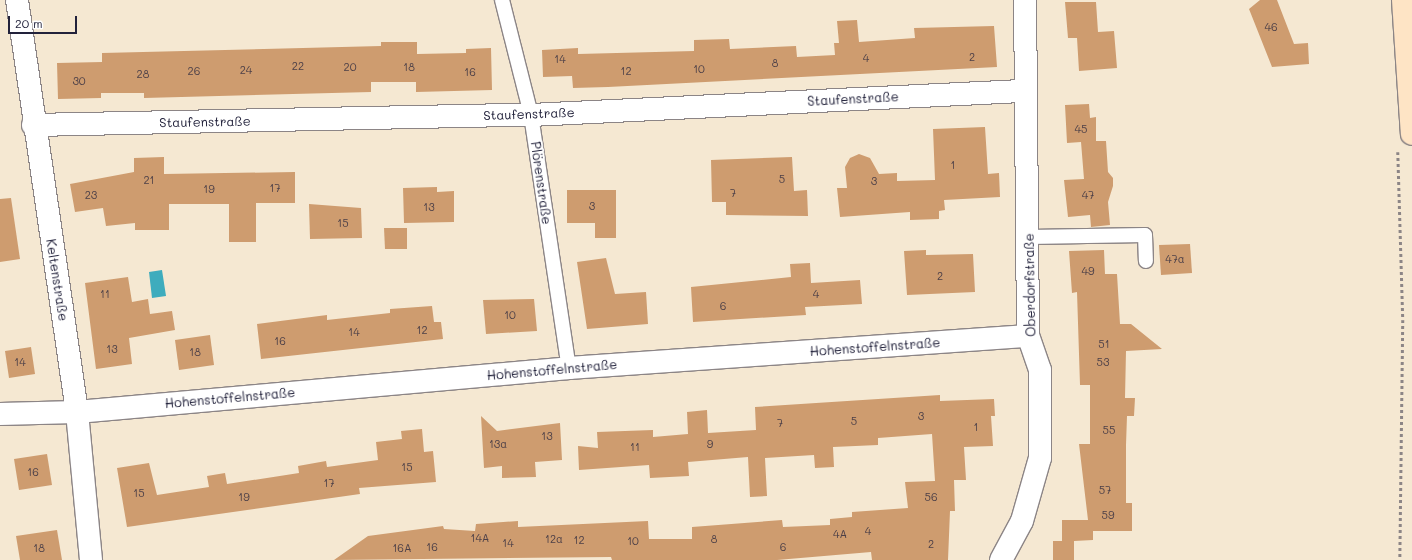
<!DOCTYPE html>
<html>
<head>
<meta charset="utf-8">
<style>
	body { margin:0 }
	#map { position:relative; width:1412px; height:560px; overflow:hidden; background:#f5e8d2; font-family:Mali,sans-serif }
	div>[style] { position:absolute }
	.water>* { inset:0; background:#3eacbd }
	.building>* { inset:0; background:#ce9c6f }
	.path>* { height:2.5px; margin-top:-1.25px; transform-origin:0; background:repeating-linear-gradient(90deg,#8c8586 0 3px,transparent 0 6px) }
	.roads { filter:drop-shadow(1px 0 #8c8586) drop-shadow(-1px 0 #8c8586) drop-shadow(0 1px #8c8586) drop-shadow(0 -1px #8c8586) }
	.service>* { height:14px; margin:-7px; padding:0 7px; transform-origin:7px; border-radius:7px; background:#fff }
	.minor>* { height:22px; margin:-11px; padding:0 11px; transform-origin:11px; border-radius:11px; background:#fff }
	.secondary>* { height:22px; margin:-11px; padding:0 11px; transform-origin:11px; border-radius:11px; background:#fee4c5 }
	span { translate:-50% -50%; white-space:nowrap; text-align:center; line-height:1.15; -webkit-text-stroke:3.5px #fff; paint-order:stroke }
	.number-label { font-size:11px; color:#4d4048 }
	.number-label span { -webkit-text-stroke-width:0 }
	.street-label { font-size:13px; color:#22223b }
	.scale { position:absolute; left:8px; top:16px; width:69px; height:18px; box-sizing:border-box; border:2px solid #22223b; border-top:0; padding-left:5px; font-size:12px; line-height:14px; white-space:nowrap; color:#22223b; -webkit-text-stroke:3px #fff; paint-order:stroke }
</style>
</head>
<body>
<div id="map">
	<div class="water">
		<div style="clip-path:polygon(162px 270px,166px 296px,152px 298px,149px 272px)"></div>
	</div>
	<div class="building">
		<div style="clip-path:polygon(1260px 0,1277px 0,1294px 44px,1308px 43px,1309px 64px,1272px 67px,1249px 9px)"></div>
		<div style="clip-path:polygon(1065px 2px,1096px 2px,1098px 32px,1114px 31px,1117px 68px,1079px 71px,1077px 38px,1068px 38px)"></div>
		<div style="clip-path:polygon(857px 20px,859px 42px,915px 38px,914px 28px,994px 26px,997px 67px,608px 87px,573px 88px,572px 76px,543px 77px,542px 50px,578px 48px,578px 54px,694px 51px,694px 40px,729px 39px,730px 49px,796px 46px,797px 57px,835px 55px,834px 43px,839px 43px,837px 21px)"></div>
		<div style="clip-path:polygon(381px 42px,417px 42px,417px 54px,466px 53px,466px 49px,491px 48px,492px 90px,416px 92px,416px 82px,371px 82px,371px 92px,144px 98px,144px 93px,101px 93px,101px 98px,58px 99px,57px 63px,102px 62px,102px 53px,381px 46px)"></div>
		<div style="clip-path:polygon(1089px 104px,1090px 118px,1096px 117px,1096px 141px,1106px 141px,1108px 172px,1113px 178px,1113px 186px,1108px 202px,1110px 225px,1091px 227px,1090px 215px,1068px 217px,1064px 180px,1084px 179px,1081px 142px,1067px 143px,1065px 105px)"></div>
		<div style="clip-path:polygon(985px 127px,988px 174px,999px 173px,1000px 197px,944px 200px,945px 210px,939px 211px,939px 219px,910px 220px,910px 212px,840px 217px,837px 188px,847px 188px,845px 167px,850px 158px,859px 154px,870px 158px,879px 174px,897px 173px,897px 181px,935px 180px,933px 129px)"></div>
		<div style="clip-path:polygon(164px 157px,164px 174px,295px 172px,295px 203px,256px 203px,256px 242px,229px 242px,229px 204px,169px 204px,169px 230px,135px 230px,135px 223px,106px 226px,103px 208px,75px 212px,70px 184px,134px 172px,134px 158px)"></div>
		<div style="clip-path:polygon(792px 157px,794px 191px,807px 190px,808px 216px,726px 215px,726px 202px,712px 202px,711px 160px)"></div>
		<div style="clip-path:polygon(437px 187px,437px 192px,454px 191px,454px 222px,404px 223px,403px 188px)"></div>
		<div style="clip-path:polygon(567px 190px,616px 190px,616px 238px,595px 238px,595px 223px,567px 223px)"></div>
		<div style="clip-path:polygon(11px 198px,20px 259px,0 262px,0 199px)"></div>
		<div style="clip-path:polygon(309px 204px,361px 208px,362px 238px,310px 239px)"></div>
		<div style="clip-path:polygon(384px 228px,407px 228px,407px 249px,385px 249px)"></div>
		<div style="clip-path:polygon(1190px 244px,1192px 273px,1161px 275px,1159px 245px)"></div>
		<div style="clip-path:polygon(926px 250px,926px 255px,973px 254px,975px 292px,907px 295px,904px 251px)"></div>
		<div style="clip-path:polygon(1104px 250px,1105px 274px,1117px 274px,1120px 324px,1131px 324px,1162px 349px,1126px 351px,1125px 398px,1135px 398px,1134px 416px,1127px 416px,1126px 445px,1126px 503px,1132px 503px,1132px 531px,1093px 531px,1093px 540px,1074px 541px,1074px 560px,1053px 560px,1053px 541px,1062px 541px,1062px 520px,1088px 520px,1079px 444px,1090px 444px,1090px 385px,1080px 385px,1077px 292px,1072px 293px,1069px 251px)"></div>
		<div style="clip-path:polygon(606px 258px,615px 294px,646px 292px,648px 324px,587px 329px,577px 262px)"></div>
		<div style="clip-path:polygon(810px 263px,811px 283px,860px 280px,862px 304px,805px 307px,806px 315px,693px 322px,691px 287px,791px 277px,790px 264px)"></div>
		<div style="clip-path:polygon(128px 277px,132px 302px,148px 299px,150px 314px,172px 311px,175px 330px,129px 338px,132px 364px,96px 369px,85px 283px)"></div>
		<div style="clip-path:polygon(534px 299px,537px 331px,486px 334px,483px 300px)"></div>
		<div style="clip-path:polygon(432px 306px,434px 322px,441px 322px,443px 339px,261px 359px,257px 324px,327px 315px,327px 320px,390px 313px,390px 309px)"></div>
		<div style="clip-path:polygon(210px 335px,214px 365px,179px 370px,175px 340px)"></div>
		<div style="clip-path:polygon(31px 347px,35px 374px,9px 378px,5px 351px)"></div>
		<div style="clip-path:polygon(940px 395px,940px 401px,994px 399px,995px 416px,991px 416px,993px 446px,964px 447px,966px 480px,954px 480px,955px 511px,950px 511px,948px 560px,872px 560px,871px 552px,777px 560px,612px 560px,611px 557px,334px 560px,368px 536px,443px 526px,444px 529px,475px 531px,476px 524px,518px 521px,518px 527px,648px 521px,649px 539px,692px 539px,692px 527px,782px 520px,783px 527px,830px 525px,830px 519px,852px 517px,852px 512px,908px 508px,905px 482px,935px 481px,932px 434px,878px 438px,878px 445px,833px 447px,834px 467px,815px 468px,814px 455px,765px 458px,767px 496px,750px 497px,748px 457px,688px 462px,689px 476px,650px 478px,649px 465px,579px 470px,578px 446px,598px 448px,597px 432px,653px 430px,653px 437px,688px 434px,687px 412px,707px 410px,708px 433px,756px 430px,755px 407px)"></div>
		<div style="clip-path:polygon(481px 416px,497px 431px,560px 423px,562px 460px,535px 462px,536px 477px,502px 478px,502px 466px,484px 468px)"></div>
		<div style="clip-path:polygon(422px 429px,424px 452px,433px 451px,436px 482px,359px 488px,360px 494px,127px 527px,117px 468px,149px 463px,157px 495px,209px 487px,207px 476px,225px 473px,227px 484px,299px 473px,298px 466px,326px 461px,327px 467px,378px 460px,376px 442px,402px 439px,401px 431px)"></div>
		<div style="clip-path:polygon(47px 454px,52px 485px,19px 490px,14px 459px)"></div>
		<div style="clip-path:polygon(57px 530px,62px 560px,20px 560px,16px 536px)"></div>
	</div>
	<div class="path">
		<div style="left:1398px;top:152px;width:168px;rotate:88.3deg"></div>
		<div style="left:1403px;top:320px;width:240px;rotate:90.7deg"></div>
	</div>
	<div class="roads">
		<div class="service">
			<div style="left:502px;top:0;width:119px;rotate:75.8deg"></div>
			<div style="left:531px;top:115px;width:256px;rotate:81.5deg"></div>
			<div style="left:1029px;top:237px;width:116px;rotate:-1deg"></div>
			<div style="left:1145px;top:235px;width:26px;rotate:88deg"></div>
		</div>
		<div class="minor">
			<div style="left:17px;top:0;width:416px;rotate:81.7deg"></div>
			<div style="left:77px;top:412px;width:149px;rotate:84.6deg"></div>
			<div style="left:33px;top:125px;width:498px;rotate:-1.2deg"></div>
			<div style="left:531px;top:115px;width:495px;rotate:-2.8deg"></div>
			<div style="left:0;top:414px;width:77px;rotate:-1.5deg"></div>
			<div style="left:77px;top:412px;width:494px;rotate:-5.1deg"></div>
			<div style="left:569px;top:368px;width:460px;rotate:-4deg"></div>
			<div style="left:1001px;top:560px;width:44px;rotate:-61.7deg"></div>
			<div style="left:1022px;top:521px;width:66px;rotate:-74.1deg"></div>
			<div style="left:1040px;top:458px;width:88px;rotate:-90deg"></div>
			<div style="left:1040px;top:370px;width:36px;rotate:-109deg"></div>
			<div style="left:1028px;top:336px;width:336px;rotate:-90.5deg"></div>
		</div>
		<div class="secondary">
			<div style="left:1403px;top:0;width:134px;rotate:86.2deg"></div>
		</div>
	</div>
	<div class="number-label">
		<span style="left:1271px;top:27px">46</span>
		<span style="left:972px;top:57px">2</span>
		<span style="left:866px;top:58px">4</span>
		<span style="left:560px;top:59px">14</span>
		<span style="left:775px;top:63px">8</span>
		<span style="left:298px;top:66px">22</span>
		<span style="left:350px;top:67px">20</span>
		<span style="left:409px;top:67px">18</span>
		<span style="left:699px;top:69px">10</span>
		<span style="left:246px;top:70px">24</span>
		<span style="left:194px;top:71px">26</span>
		<span style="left:626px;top:71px">12</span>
		<span style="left:470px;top:72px">16</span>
		<span style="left:143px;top:74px">28</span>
		<span style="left:79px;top:81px">30</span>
		<span style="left:1081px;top:129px">45</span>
		<span style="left:953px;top:165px">1</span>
		<span style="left:782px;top:179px">5</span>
		<span style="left:149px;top:180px">21</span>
		<span style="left:874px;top:181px">3</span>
		<span style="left:275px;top:188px">17</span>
		<span style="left:209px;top:189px">19</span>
		<span style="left:733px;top:193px">7</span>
		<span style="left:91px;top:195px">23</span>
		<span style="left:1088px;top:195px">47</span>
		<span style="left:592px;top:206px">3</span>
		<span style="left:429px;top:207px">13</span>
		<span style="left:343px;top:223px">15</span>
		<span style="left:1175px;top:259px">47a</span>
		<span style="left:1088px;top:271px">49</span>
		<span style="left:940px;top:276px">2</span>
		<span style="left:105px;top:294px">11</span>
		<span style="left:816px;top:294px">4</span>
		<span style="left:723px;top:306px">6</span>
		<span style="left:510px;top:315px">10</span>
		<span style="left:422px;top:330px">12</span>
		<span style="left:354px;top:332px">14</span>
		<span style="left:280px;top:341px">16</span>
		<span style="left:1104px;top:344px">51</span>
		<span style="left:112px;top:349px">13</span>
		<span style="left:195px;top:352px">18</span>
		<span style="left:20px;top:362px">14</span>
		<span style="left:1103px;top:362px">53</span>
		<span style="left:921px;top:416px">3</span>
		<span style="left:854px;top:421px">5</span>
		<span style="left:780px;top:423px">7</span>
		<span style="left:976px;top:427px">1</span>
		<span style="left:1109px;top:430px">55</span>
		<span style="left:547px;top:436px">13</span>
		<span style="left:498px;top:444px">13a</span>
		<span style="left:710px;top:444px">9</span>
		<span style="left:635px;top:447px">11</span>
		<span style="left:407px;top:467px">15</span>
		<span style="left:33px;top:472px">16</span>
		<span style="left:329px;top:483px">17</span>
		<span style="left:1105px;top:490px">57</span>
		<span style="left:139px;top:493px">15</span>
		<span style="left:244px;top:497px">19</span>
		<span style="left:931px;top:497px">56</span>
		<span style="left:1108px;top:515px">59</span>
		<span style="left:868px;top:531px">4</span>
		<span style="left:840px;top:534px">4A</span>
		<span style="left:480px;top:538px">14A</span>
		<span style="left:554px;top:539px">12a</span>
		<span style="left:714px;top:539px">8</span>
		<span style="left:579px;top:540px">12</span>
		<span style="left:633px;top:541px">10</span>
		<span style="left:508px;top:543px">14</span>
		<span style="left:931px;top:544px">2</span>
		<span style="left:432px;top:547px">16</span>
		<span style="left:783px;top:547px">6</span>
		<span style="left:39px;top:548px">18</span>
		<span style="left:402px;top:548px">16A</span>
	</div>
	<div class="street-label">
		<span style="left:853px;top:99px;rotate:-3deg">Staufenstraße</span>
		<span style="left:529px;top:114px;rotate:-2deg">Staufenstraße</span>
		<span style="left:205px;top:122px;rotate:-1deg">Staufenstraße</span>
		<span style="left:541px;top:183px;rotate:82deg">Plörenstraße</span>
		<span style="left:57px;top:280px;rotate:81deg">Keltenstraße</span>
		<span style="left:1030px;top:285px;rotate:-91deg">Oberdorfstraße</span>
		<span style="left:875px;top:347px;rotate:-4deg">Hohenstoffelnstraße</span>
		<span style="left:552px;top:370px;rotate:-5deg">Hohenstoffelnstraße</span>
		<span style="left:230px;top:398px;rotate:-5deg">Hohenstoffelnstraße</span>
	</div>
	<div class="scale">20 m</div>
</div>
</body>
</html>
